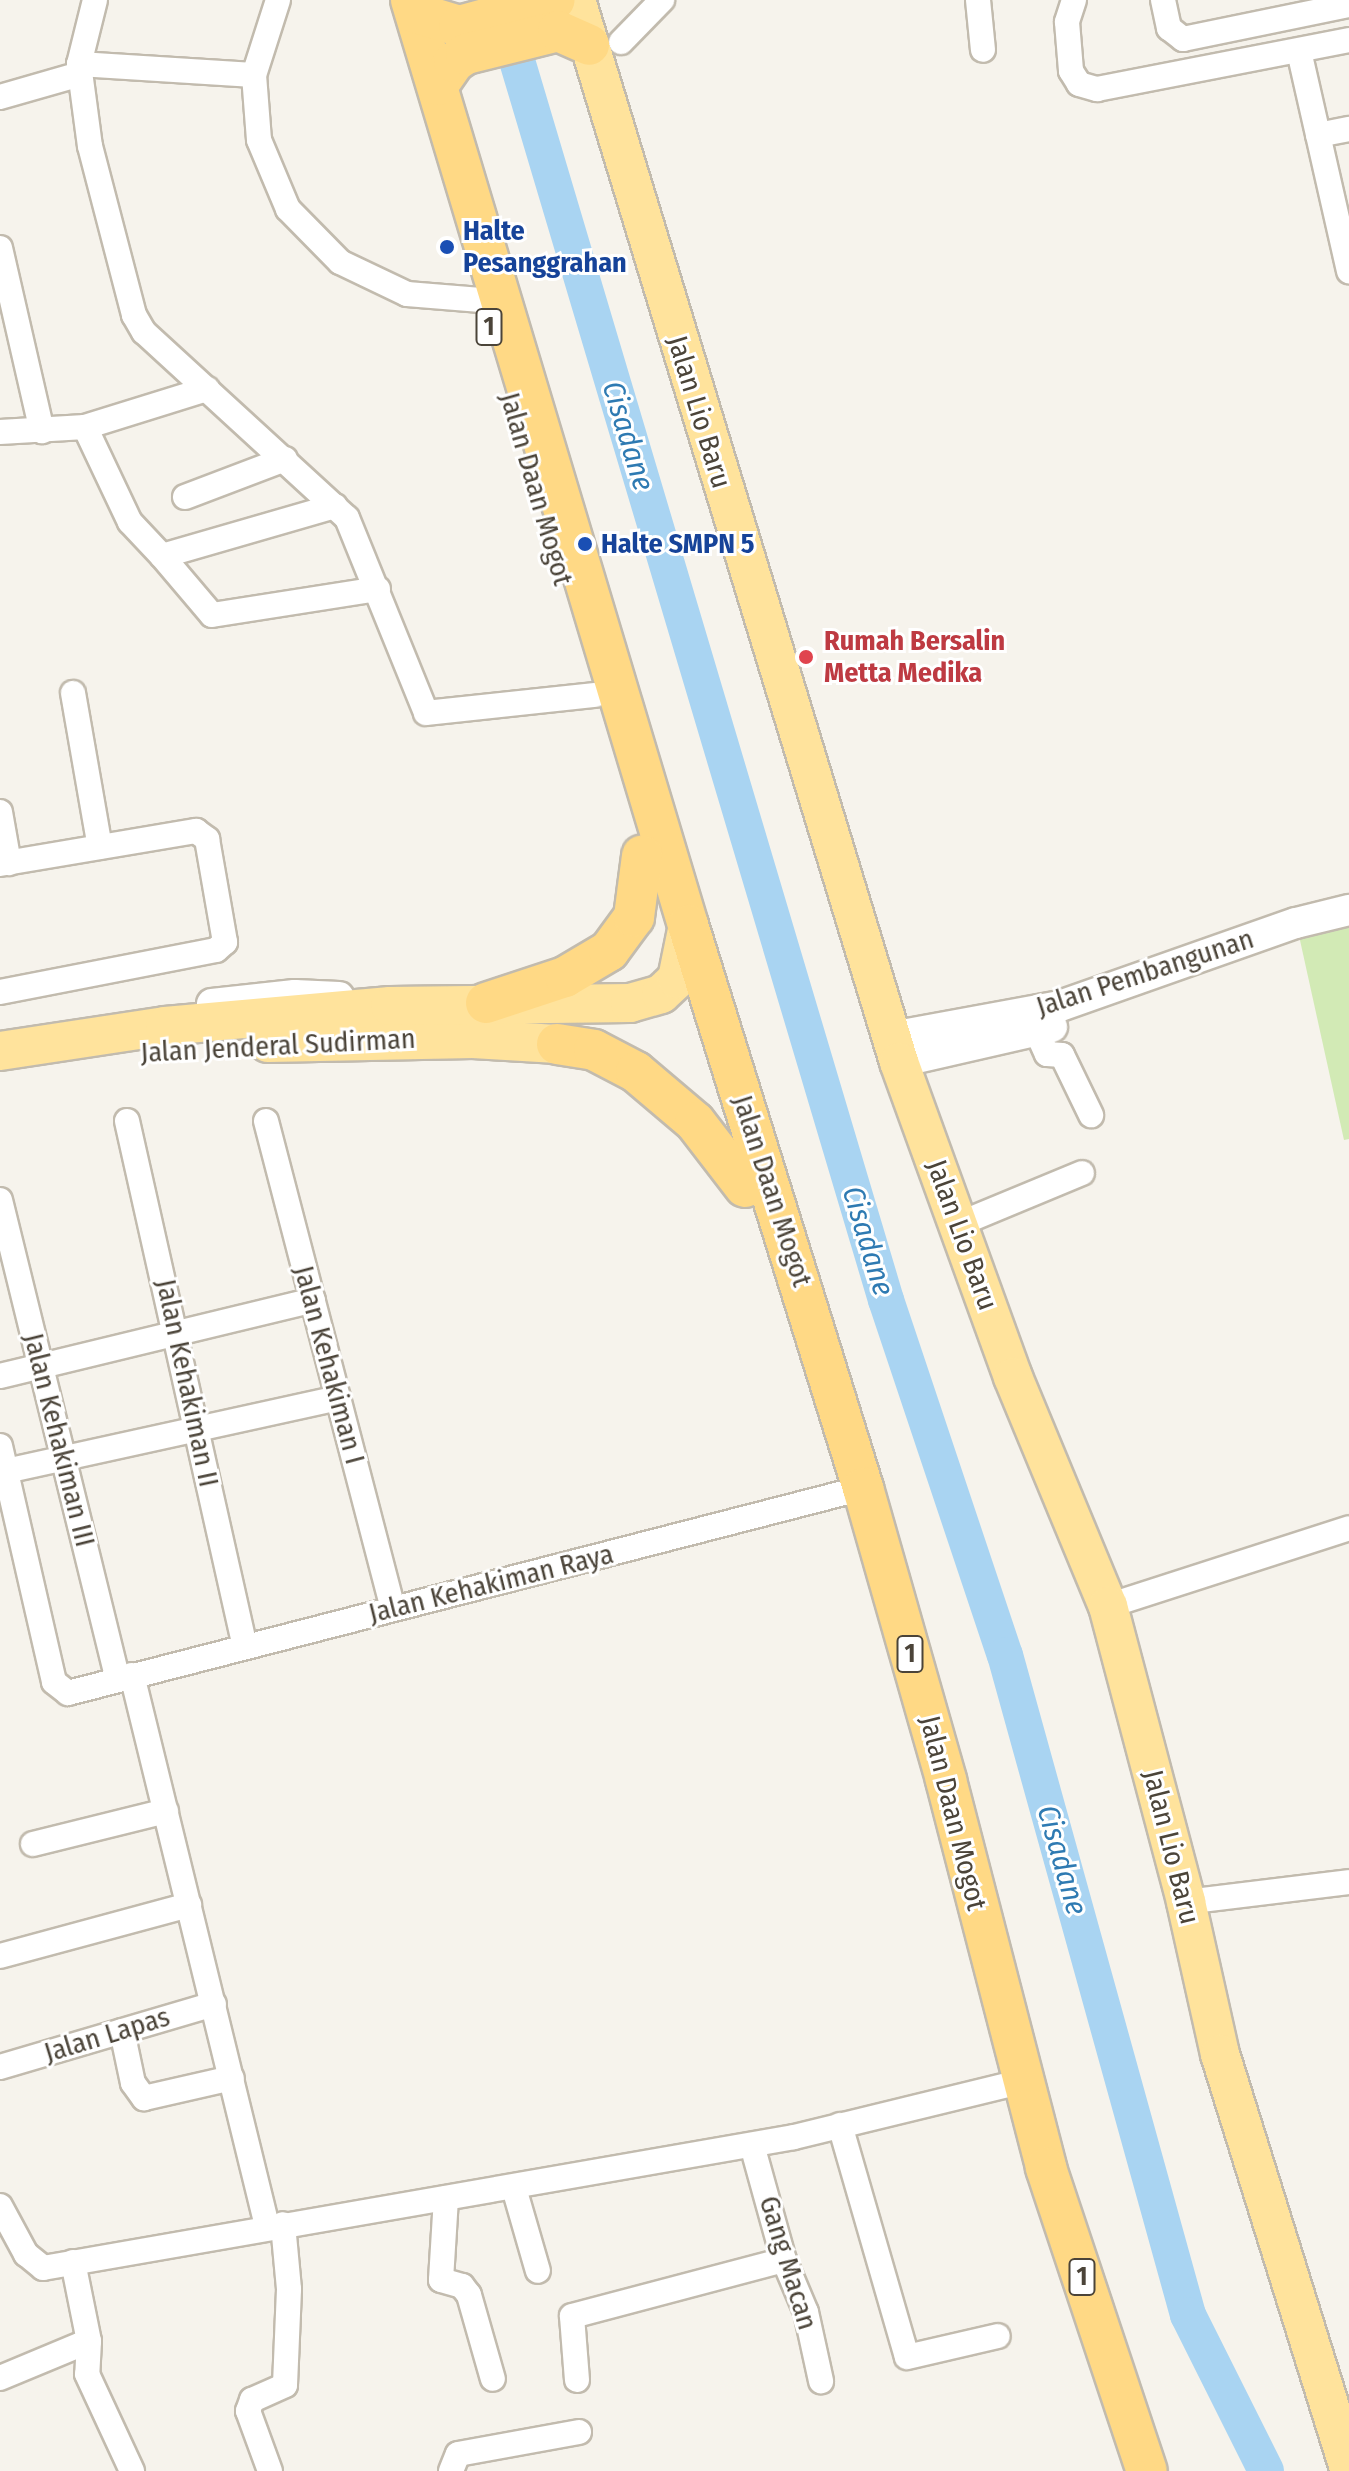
<!DOCTYPE html>
<html>
<head>
<meta charset="utf-8">
<style>
	body { margin:0 }
	#map { position:relative; width:1349px; height:2471px; overflow:hidden; background:#f6f3ec; font-family:"Fira Sans Condensed",sans-serif }
	div>[style] { position:absolute }
	.green>* { inset:0; background:#d2eab5 }
	.river>* { height:36px; margin:-18px; padding:0 18px; transform-origin:18px; border-radius:18px; background:#a9d4f2 }
	.roads { filter:drop-shadow(2px 0 #c2bbae) drop-shadow(-2px 0 #c2bbae) drop-shadow(0 2px #c2bbae) drop-shadow(0 -2px #c2bbae) }
	.minor>* { height:24px; margin:-12px; padding:0 12px; transform-origin:12px; border-radius:12px; background:#fff }
	.tertiary>* { height:30px; margin:-15px; padding:0 15px; transform-origin:15px; border-radius:15px; background:#fff }
	.primary>* { height:38px; margin:-19px; padding:0 19px; transform-origin:19px; border-radius:19px; background:#ffe39c }
	.trunk>* { height:40px; margin:-20px; padding:0 20px; transform-origin:20px; border-radius:20px; background:#ffd985 }
	.dots>* { width:22px; height:22px; translate:-50% -50%; box-sizing:border-box; border:4px solid #fff; border-radius:50% }
	span { translate:-50% -50%; white-space:nowrap; text-align:center; line-height:1.15; -webkit-text-stroke:6px #fff; paint-order:stroke }
	.shield-label span { padding:2px 6px; background:#fff; border:2px solid; border-radius:6px; -webkit-text-stroke-width:0 }
	.shield-label { font-size:26px; color:#4b4439; font-weight:700 }
	.transit-label { font-size:28px; color:#164399; font-weight:700 }
	.left { translate:0 -50%; text-align:left }
	.street-label { font-size:28px; color:#4b4439 }
	.health-label { font-size:28px; color:#be3a42; font-weight:700 }
	.water-label { font-size:30px; color:#2e7ab2; font-style:italic }
</style>
</head>
<body>
<div id="map">
	<div class="green">
		<div style="clip-path:polygon(1349px 902px,1349px 1139px,1344px 1140px,1294px 913px)"></div>
	</div>
	<div class="river">
		<div style="left:504px;top:17px;width:1339px;rotate:73.42deg"></div>
		<div style="left:886px;top:1300px;width:374px;rotate:71.5deg"></div>
		<div style="left:1005px;top:1655px;width:685px;rotate:74.5deg"></div>
		<div style="left:1188px;top:2315px;width:174px;rotate:63.4deg"></div>
	</div>
	<div class="roads">
		<div class="minor">
			<div style="left:95px;top:0;width:66px;rotate:104deg"></div>
			<div style="left:79px;top:64px;width:83px;rotate:82.4deg"></div>
			<div style="left:90px;top:146px;width:175px;rotate:75.4deg"></div>
			<div style="left:134px;top:315px;width:20px;rotate:60deg"></div>
			<div style="left:144px;top:332px;width:275px;rotate:42.5deg"></div>
			<div style="left:347px;top:518px;width:210px;rotate:67.9deg"></div>
			<div style="left:426px;top:713px;width:170px;rotate:-6.1deg"></div>
			<div style="left:278px;top:0;width:79px;rotate:107.7deg"></div>
			<div style="left:254px;top:75px;width:65px;rotate:85.6deg"></div>
			<div style="left:259px;top:140px;width:75px;rotate:67.2deg"></div>
			<div style="left:288px;top:209px;width:74px;rotate:45.5deg"></div>
			<div style="left:340px;top:262px;width:74px;rotate:25.5deg"></div>
			<div style="left:407px;top:294px;width:74px;rotate:4.6deg"></div>
			<div style="left:978px;top:0;width:50px;rotate:84.3deg"></div>
			<div style="left:1074px;top:0;width:23px;rotate:108deg"></div>
			<div style="left:1067px;top:22px;width:49px;rotate:85.3deg"></div>
			<div style="left:1071px;top:71px;width:15px;rotate:58deg"></div>
			<div style="left:1079px;top:84px;width:19px;rotate:16deg"></div>
			<div style="left:1097px;top:89px;width:257px;rotate:-11deg"></div>
			<div style="left:1163px;top:0;width:29px;rotate:78deg"></div>
			<div style="left:1169px;top:28px;width:18px;rotate:38deg"></div>
			<div style="left:1183px;top:39px;width:169px;rotate:-11.6deg"></div>
			<div style="left:621px;top:42px;width:59px;rotate:-45.7deg"></div>
			<div style="left:1299px;top:51px;width:226px;rotate:77.2deg"></div>
			<div style="left:79px;top:64px;width:175px;rotate:3.6deg"></div>
			<div style="left:0;top:97px;width:83px;rotate:-16deg"></div>
			<div style="left:1318px;top:135px;width:32px;rotate:-11deg"></div>
			<div style="left:0;top:248px;width:188px;rotate:77.1deg"></div>
			<div style="left:85px;top:427px;width:105px;rotate:64.7deg"></div>
			<div style="left:130px;top:522px;width:47px;rotate:46.7deg"></div>
			<div style="left:0;top:432px;width:85px;rotate:-3.4deg"></div>
			<div style="left:85px;top:427px;width:128px;rotate:-17.3deg"></div>
			<div style="left:185px;top:497px;width:107px;rotate:-20.8deg"></div>
			<div style="left:335px;top:506px;width:180px;rotate:163.9deg"></div>
			<div style="left:162px;top:556px;width:77px;rotate:49.7deg"></div>
			<div style="left:212px;top:615px;width:168px;rotate:-8.9deg"></div>
			<div style="left:73px;top:693px;width:156px;rotate:80.1deg"></div>
			<div style="left:0;top:812px;width:52px;rotate:80deg"></div>
			<div style="left:0;top:864px;width:199px;rotate:-9.6deg"></div>
			<div style="left:196px;top:831px;width:14px;rotate:36deg"></div>
			<div style="left:207px;top:839px;width:105px;rotate:80.1deg"></div>
			<div style="left:225px;top:942px;width:12px;rotate:138deg"></div>
			<div style="left:216px;top:950px;width:220px;rotate:169deg"></div>
			<div style="left:1037px;top:1032px;width:24px;rotate:66deg"></div>
			<div style="left:1047px;top:1054px;width:15px;rotate:4deg"></div>
			<div style="left:1062px;top:1055px;width:67px;rotate:64.2deg"></div>
			<div style="left:127px;top:1121px;width:539px;rotate:77.36deg"></div>
			<div style="left:266px;top:1121px;width:504px;rotate:75.41deg"></div>
			<div style="left:0;top:1200px;width:494px;rotate:76.2deg"></div>
			<div style="left:959px;top:1224px;width:133px;rotate:-22.5deg"></div>
			<div style="left:0;top:1376px;width:322px;rotate:-13.6deg"></div>
			<div style="left:0;top:1446px;width:242px;rotate:77.1deg"></div>
			<div style="left:54px;top:1682px;width:18px;rotate:38deg"></div>
			<div style="left:68px;top:1693px;width:821px;rotate:-14.46deg"></div>
			<div style="left:6px;top:1471px;width:340px;rotate:-12.4deg"></div>
			<div style="left:1108px;top:1606px;width:253px;rotate:-17.9deg"></div>
			<div style="left:132px;top:1675px;width:567px;rotate:76.23deg"></div>
			<div style="left:33px;top:1844px;width:137px;rotate:-13.9deg"></div>
			<div style="left:1186px;top:1902px;width:164px;rotate:-7deg"></div>
			<div style="left:0;top:1956px;width:196px;rotate:-15.1deg"></div>
			<div style="left:122px;top:2031px;width:53px;rotate:78.1deg"></div>
			<div style="left:133px;top:2083px;width:19px;rotate:54deg"></div>
			<div style="left:144px;top:2098px;width:90px;rotate:-12.8deg"></div>
			<div style="left:0;top:2067px;width:223px;rotate:-16.4deg"></div>
			<div style="left:840px;top:2125px;width:241px;rotate:73.9deg"></div>
			<div style="left:907px;top:2357px;width:93px;rotate:-13deg"></div>
			<div style="left:752px;top:2145px;width:119px;rotate:74.5deg"></div>
			<div style="left:784px;top:2260px;width:56px;rotate:67.1deg"></div>
			<div style="left:806px;top:2312px;width:71px;rotate:77.7deg"></div>
			<div style="left:514px;top:2188px;width:86px;rotate:73.9deg"></div>
			<div style="left:446px;top:2198px;width:82px;rotate:93.5deg"></div>
			<div style="left:441px;top:2280px;width:22px;rotate:16deg"></div>
			<div style="left:462px;top:2286px;width:11px;rotate:52deg"></div>
			<div style="left:469px;top:2295px;width:87px;rotate:74.1deg"></div>
			<div style="left:0;top:2206px;width:55px;rotate:61.6deg"></div>
			<div style="left:26px;top:2254px;width:22px;rotate:39deg"></div>
			<div style="left:43px;top:2268px;width:762px;rotate:-9.89deg"></div>
			<div style="left:794px;top:2137px;width:233px;rotate:-13.7deg"></div>
			<div style="left:73px;top:2262px;width:81px;rotate:78.6deg"></div>
			<div style="left:89px;top:2341px;width:33px;rotate:93deg"></div>
			<div style="left:87px;top:2374px;width:107px;rotate:65.1deg"></div>
			<div style="left:0;top:2378px;width:96px;rotate:-22.6deg"></div>
			<div style="left:577px;top:2380px;width:64px;rotate:-94.5deg"></div>
			<div style="left:572px;top:2316px;width:219px;rotate:-14.8deg"></div>
			<div style="left:270px;top:2471px;width:64px;rotate:-110.1deg"></div>
			<div style="left:248px;top:2411px;width:12px;rotate:-70deg"></div>
			<div style="left:252px;top:2400px;width:36px;rotate:-24deg"></div>
			<div style="left:285px;top:2385px;width:96px;rotate:-87.6deg"></div>
			<div style="left:289px;top:2289px;width:65px;rotate:-95.3deg"></div>
			<div style="left:451px;top:2471px;width:18px;rotate:-68deg"></div>
			<div style="left:458px;top:2454px;width:123px;rotate:-10.3deg"></div>
		</div>
		<div class="tertiary">
			<div style="left:212px;top:1004px;width:83px;rotate:-6.2deg"></div>
			<div style="left:295px;top:995px;width:44px;rotate:2.6deg"></div>
			<div style="left:891px;top:1037px;width:172px;rotate:-10.4deg"></div>
			<div style="left:1060px;top:1006px;width:250px;rotate:-19.4deg"></div>
			<div style="left:1296px;top:923px;width:55px;rotate:-13.8deg"></div>
			<div style="left:899px;top:1062px;width:157px;rotate:-12.9deg"></div>
		</div>
		<div class="primary">
			<div style="left:576px;top:0;width:1110px;rotate:73.08deg"></div>
			<div style="left:899px;top:1062px;width:335px;rotate:70.1deg"></div>
			<div style="left:1013px;top:1377px;width:248px;rotate:67.5deg"></div>
			<div style="left:1108px;top:1606px;width:306px;rotate:75.2deg"></div>
			<div style="left:1186px;top:1902px;width:156px;rotate:77.4deg"></div>
			<div style="left:1220px;top:2054px;width:433px;rotate:72.7deg"></div>
			<div style="left:268px;top:1043px;width:205px;rotate:-1.1deg"></div>
			<div style="left:473px;top:1039px;width:84px;rotate:3.4deg"></div>
			<div style="left:0;top:1051px;width:167px;rotate:-8.6deg"></div>
			<div style="left:165px;top:1026px;width:226px;rotate:-5.1deg"></div>
			<div style="left:390px;top:1006px;width:240px;rotate:-0.7deg"></div>
			<div style="left:630px;top:1003px;width:32px;rotate:-16deg"></div>
			<div style="left:661px;top:994px;width:22px;rotate:-43deg"></div>
			<div style="left:677px;top:979px;width:55px;rotate:-78.5deg"></div>
		</div>
		<div class="trunk">
			<div style="left:411px;top:0;width:966px;rotate:73.33deg"></div>
			<div style="left:688px;top:925px;width:590px;rotate:72.73deg"></div>
			<div style="left:863px;top:1488px;width:304px;rotate:74.1deg"></div>
			<div style="left:946px;top:1780px;width:401px;rotate:75.5deg"></div>
			<div style="left:1046px;top:2168px;width:319px;rotate:71.6deg"></div>
			<div style="left:416px;top:13px;width:45px;rotate:16.8deg"></div>
			<div style="left:459px;top:26px;width:99px;rotate:-15.2deg"></div>
			<div style="left:438px;top:85px;width:28px;rotate:-55deg"></div>
			<div style="left:454px;top:62px;width:14px;rotate:-34deg"></div>
			<div style="left:466px;top:54px;width:95px;rotate:-14deg"></div>
			<div style="left:558px;top:31px;width:34px;rotate:24deg"></div>
			<div style="left:486px;top:1003px;width:83px;rotate:-18.2deg"></div>
			<div style="left:565px;top:977px;width:51px;rotate:-30.6deg"></div>
			<div style="left:609px;top:951px;width:42px;rotate:-53.7deg"></div>
			<div style="left:634px;top:917px;width:62px;rotate:-82.5deg"></div>
			<div style="left:557px;top:1044px;width:37px;rotate:9deg"></div>
			<div style="left:594px;top:1050px;width:47px;rotate:27.6deg"></div>
			<div style="left:636px;top:1072px;width:77px;rotate:40.3deg"></div>
			<div style="left:695px;top:1122px;width:82px;rotate:52.4deg"></div>
		</div>
	</div>
	<div class="dots">
		<div style="left:447px;top:247px;background:#1a4fb4"></div>
		<div style="left:585px;top:544px;background:#1a4fb4"></div>
		<div style="left:806px;top:657px;background:#e0444e"></div>
	</div>
	<div class="shield-label">
		<span style="left:489px;top:327px">1</span>
		<span style="left:910px;top:1654px">1</span>
		<span style="left:1082px;top:2277px">1</span>
	</div>
	<div class="transit-label">
		<span class="left" style="left:463px;top:247px">Halte<br>Pesanggrahan</span>
		<span class="left" style="left:601px;top:544px">Halte SMPN 5</span>
	</div>
	<div class="street-label">
		<span style="left:699px;top:412px;rotate:73deg">Jalan Lio Baru</span>
		<span style="left:536px;top:489px;rotate:74deg">Jalan Daan Mogot</span>
		<span style="left:1145px;top:973px;rotate:-18deg">Jalan Pembangunan</span>
		<span style="left:278px;top:1046px;rotate:-3deg">Jalan Jenderal Sudirman</span>
		<span style="left:772px;top:1191px;rotate:72deg">Jalan Daan Mogot</span>
		<span style="left:962px;top:1235px;rotate:70deg">Jalan Lio Baru</span>
		<span style="left:329px;top:1365px;rotate:75deg">Jalan Kehakiman I</span>
		<span style="left:187px;top:1383px;rotate:78deg">Jalan Kehakiman II</span>
		<span style="left:59px;top:1440px;rotate:76deg">Jalan Kehakiman III</span>
		<span style="left:491px;top:1584px;rotate:-14deg">Jalan Kehakiman Raya</span>
		<span style="left:953px;top:1813px;rotate:76deg">Jalan Daan Mogot</span>
		<span style="left:1171px;top:1847px;rotate:76deg">Jalan Lio Baru</span>
		<span style="left:107px;top:2035px;rotate:-17deg">Jalan Lapas</span>
		<span style="left:788px;top:2263px;rotate:73deg">Gang Macan</span>
	</div>
	<div class="health-label">
		<span class="left" style="left:824px;top:657px">Rumah Bersalin<br>Metta Medika</span>
	</div>
	<div class="water-label">
		<span style="left:628px;top:436px;rotate:73deg">Cisadane</span>
		<span style="left:868px;top:1241px;rotate:73deg">Cisadane</span>
		<span style="left:1062px;top:1860px;rotate:74deg">Cisadane</span>
	</div>
</div>
</body>
</html>
